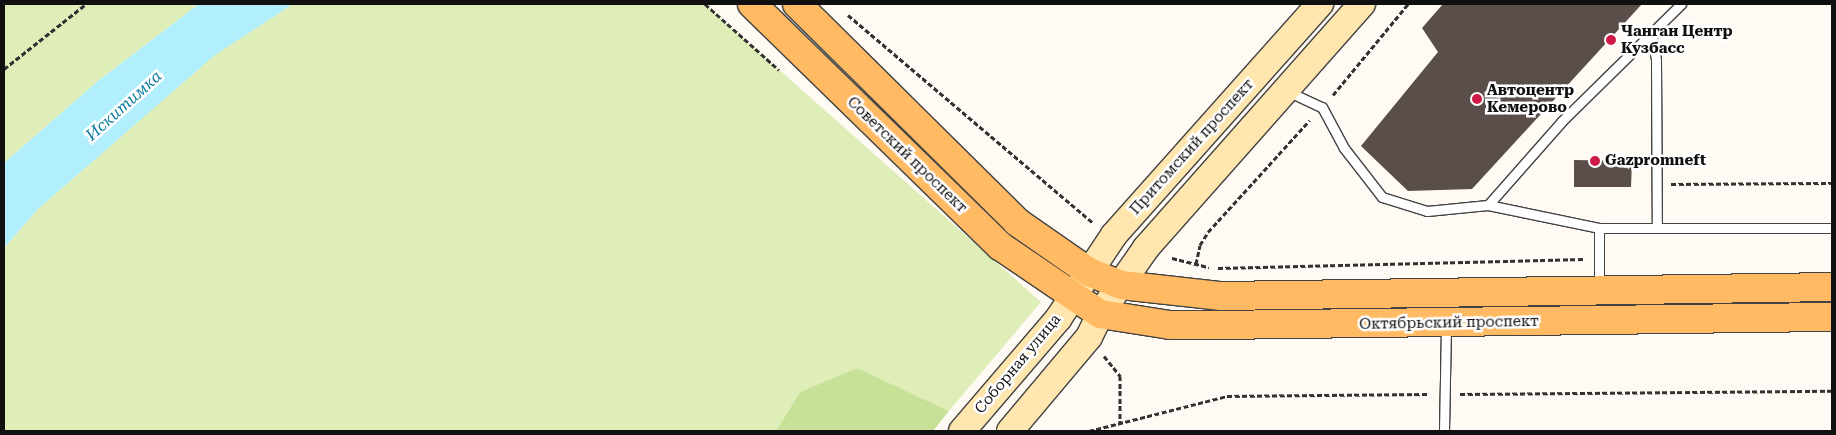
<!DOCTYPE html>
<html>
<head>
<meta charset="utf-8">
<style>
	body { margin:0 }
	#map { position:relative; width:1836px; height:435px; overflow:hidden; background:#fffaf3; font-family:"Roboto Serif",serif }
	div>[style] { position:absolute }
	.green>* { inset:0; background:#dfeeb8 }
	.forest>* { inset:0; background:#c7e196 }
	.water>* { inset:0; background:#b2effc }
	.building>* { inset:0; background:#5a4e4b }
	.path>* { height:3px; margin-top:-1.5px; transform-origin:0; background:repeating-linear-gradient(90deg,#323232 0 5px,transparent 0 7.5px) }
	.roads { filter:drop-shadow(1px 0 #434343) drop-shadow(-1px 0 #434343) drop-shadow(0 1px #434343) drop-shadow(0 -1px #434343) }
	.lane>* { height:9px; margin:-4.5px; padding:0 4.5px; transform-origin:4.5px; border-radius:4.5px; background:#fff }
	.secondary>* { height:26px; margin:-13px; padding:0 13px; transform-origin:13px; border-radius:13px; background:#ffe6ae }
	.primary>* { height:28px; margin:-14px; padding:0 14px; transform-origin:14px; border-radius:14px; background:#ffba63 }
	.dots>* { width:14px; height:14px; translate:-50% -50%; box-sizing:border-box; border:2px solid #fff; border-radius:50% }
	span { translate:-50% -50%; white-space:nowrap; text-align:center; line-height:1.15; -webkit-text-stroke:5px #fff; paint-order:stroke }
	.poi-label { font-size:15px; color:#101010; font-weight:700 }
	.left { translate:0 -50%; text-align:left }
	.street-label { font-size:15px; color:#101010 }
	.water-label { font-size:16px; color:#0c7da0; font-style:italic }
	.frame { position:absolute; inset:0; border:5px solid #101010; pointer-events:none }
</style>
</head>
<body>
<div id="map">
	<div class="green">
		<div style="clip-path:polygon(4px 4px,199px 4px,98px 81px,4px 163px)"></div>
		<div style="clip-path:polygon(293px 4px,705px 4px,1041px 302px,949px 411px,857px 368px,800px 392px,776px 431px,4px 431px,4px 248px,38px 209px,215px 54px)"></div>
	</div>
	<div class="forest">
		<div style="clip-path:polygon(857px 368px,949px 411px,933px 431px,776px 431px,800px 392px)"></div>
	</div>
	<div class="water">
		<div style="clip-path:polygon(199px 4px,293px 4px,215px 55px,38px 209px,4px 248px,4px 163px,98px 81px)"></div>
	</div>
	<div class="building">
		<div style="clip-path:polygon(1443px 4px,1642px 4px,1472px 189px,1408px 191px,1361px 146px,1438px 52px,1422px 28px)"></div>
		<div style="clip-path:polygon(1574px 160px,1632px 161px,1631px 187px,1574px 187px)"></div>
	</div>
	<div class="path">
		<div style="left:705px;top:4px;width:99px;rotate:41.7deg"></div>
		<div style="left:848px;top:15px;width:321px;rotate:40.3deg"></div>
		<div style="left:4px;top:69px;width:105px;rotate:-38.4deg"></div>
		<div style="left:1333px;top:95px;width:118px;rotate:-50.5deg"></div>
		<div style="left:1671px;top:184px;width:161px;rotate:-0.4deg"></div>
		<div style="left:1172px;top:258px;width:38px;rotate:14deg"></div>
		<div style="left:1196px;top:264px;width:19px;rotate:-78deg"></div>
		<div style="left:1200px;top:245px;width:15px;rotate:-58deg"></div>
		<div style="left:1208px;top:232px;width:151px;rotate:-47.7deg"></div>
		<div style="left:1218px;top:268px;width:366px;rotate:-1.4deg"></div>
		<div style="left:1104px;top:356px;width:26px;rotate:51deg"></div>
		<div style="left:1120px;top:376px;width:48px;rotate:90deg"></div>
		<div style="left:1460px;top:394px;width:372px;rotate:-0.5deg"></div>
		<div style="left:1089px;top:431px;width:142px;rotate:-14.2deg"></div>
		<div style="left:1227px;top:396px;width:202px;rotate:-0.6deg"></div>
	</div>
	<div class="roads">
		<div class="lane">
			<div style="left:1651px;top:31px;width:29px;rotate:80deg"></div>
			<div style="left:1656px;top:60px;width:167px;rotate:89.7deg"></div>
			<div style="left:1287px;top:91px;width:38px;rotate:25deg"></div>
			<div style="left:1322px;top:107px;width:47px;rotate:61.8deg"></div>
			<div style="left:1344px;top:148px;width:62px;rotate:52.2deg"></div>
			<div style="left:1382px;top:197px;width:47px;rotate:17.3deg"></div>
			<div style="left:1427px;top:211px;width:61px;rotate:-5.6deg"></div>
			<div style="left:1488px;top:205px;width:112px;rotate:-48.6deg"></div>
			<div style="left:1562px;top:121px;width:167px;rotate:-44.5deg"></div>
			<div style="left:1488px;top:205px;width:113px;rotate:11.7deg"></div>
			<div style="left:1599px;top:228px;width:233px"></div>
			<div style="left:1599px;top:228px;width:59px;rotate:90deg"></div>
			<div style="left:1444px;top:431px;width:106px;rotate:-88.9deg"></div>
		</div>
		<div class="secondary">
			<div style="left:962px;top:431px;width:148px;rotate:-49.4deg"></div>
			<div style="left:1058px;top:319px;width:101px;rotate:-56.3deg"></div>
			<div style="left:1114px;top:235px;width:310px;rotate:-48.3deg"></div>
			<div style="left:1010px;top:431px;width:123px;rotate:-50deg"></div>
			<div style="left:1089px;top:337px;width:25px;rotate:-64deg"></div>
			<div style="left:1100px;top:314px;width:80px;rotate:-55.1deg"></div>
			<div style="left:1146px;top:248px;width:326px;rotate:-48.5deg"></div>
		</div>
		<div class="primary">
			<div style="left:752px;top:4px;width:347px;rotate:44.3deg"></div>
			<div style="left:1000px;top:246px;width:121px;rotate:34.2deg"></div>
			<div style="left:1100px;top:314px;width:71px;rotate:8.9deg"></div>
			<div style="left:1170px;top:325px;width:47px"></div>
			<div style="left:1217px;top:325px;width:615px;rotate:-0.75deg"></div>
			<div style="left:797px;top:4px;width:310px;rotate:44.7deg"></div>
			<div style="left:1017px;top:222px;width:88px;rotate:34.8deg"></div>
			<div style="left:1089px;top:272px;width:35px;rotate:22deg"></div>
			<div style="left:1121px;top:285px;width:101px;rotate:6.3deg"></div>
			<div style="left:1221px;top:296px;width:611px;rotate:-0.84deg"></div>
		</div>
	</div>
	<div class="dots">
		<div style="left:1611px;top:40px;background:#cf1947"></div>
		<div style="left:1477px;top:99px;background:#cf1947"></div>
		<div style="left:1595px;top:161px;background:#cf1947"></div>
	</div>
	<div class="poi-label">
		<span class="left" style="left:1621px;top:40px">Чанган Центр<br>Кузбасс</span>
		<span class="left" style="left:1487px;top:99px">Автоцентр<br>Кемерово</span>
		<span class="left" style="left:1605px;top:161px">Gazpromneft</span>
	</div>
	<div class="street-label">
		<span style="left:1192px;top:147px;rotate:-48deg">Притомский проспект</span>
		<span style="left:907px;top:155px;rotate:44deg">Советский проспект</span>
		<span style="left:1449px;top:323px;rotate:-1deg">Октябрьский проспект</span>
		<span style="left:1018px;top:364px;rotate:-50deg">Соборная улица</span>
	</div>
	<div class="water-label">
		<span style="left:124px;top:106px;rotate:-42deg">Искитимка</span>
	</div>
	<div class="frame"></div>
</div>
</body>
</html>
